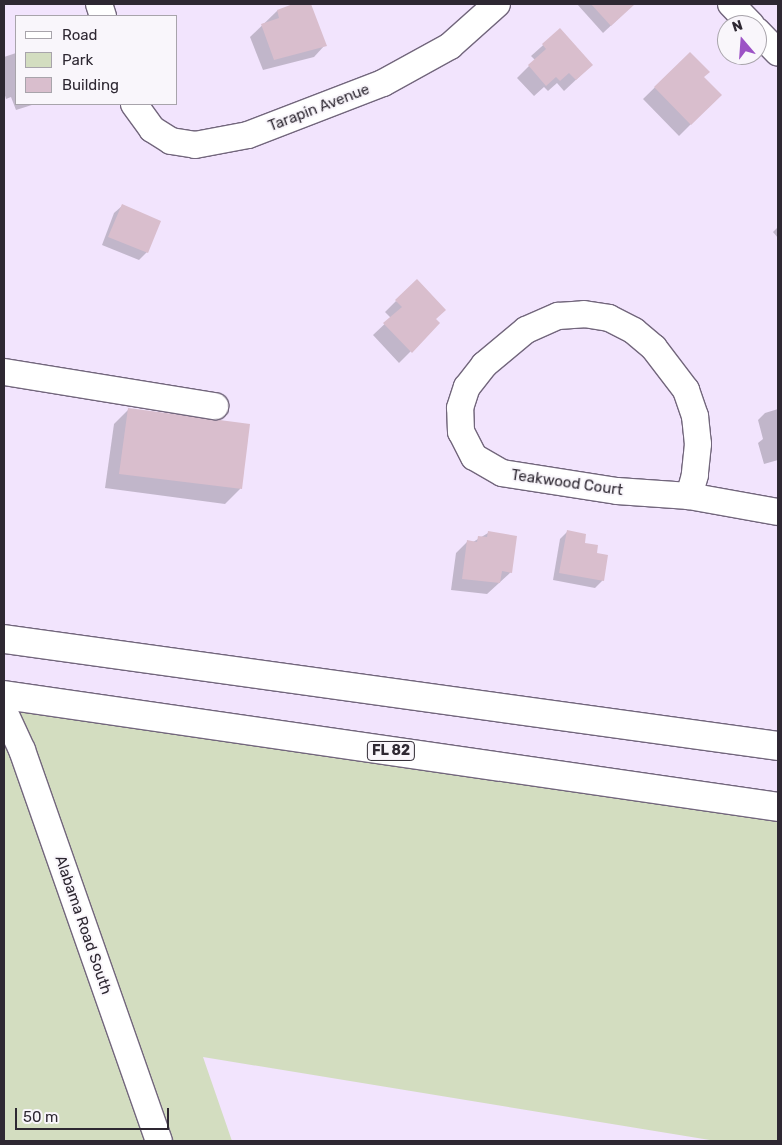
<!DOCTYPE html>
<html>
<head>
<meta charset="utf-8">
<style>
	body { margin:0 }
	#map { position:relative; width:782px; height:1145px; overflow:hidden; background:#f2e4fd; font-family:Rubik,sans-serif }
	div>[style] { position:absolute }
	.green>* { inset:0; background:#d3ddc0 }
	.shadow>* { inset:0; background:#0003 }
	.building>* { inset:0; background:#d9becd }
	.roads { filter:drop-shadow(1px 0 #72667c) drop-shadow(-1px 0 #72667c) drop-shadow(0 1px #72667c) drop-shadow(0 -1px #72667c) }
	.minor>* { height:26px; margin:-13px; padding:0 13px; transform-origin:13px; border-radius:13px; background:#fff }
	.highway>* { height:28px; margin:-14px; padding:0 14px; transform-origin:14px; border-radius:14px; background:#fff }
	span { translate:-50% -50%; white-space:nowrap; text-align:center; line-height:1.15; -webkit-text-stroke:4px #f9f6fb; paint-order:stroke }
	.shield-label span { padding:1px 4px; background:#f9f6fb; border:1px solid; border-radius:4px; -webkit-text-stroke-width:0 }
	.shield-label { font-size:14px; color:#2e2832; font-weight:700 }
	.street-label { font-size:15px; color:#2e2832 }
	.frame { position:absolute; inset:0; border:5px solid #2e2832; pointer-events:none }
	.legend { position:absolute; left:15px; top:15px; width:162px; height:90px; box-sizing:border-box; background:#f9f6fb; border:1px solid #a8a4ab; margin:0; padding:6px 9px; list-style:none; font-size:15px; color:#2e2832 }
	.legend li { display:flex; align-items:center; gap:10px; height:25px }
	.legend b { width:25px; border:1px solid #a8a4ab }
	.north { position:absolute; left:717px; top:15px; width:50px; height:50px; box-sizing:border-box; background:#f9f6fb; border:1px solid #a8a4ab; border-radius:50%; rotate:342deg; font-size:14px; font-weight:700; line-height:20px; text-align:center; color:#2e2832 }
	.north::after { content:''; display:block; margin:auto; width:18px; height:22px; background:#9c52c5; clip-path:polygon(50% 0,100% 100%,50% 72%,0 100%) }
	.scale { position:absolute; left:15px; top:1108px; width:154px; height:22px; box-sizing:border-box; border:2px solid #2e2832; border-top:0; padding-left:6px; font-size:15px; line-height:18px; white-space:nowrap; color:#2e2832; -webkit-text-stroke:4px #f9f6fb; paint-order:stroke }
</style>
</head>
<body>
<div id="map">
	<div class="green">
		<div style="clip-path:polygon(4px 706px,778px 819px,778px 1141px,716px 1141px,203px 1057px,232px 1141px,4px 1141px)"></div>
	</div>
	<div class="shadow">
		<div style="clip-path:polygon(296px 4px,309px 4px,325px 45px,314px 57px,263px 70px,250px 37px,277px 11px)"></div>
		<div style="clip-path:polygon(577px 4px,634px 4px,603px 33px)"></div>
		<div style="clip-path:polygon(560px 30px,580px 76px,564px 91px,557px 83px,548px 91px,544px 87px,534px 96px,517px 78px,535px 60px,531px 56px)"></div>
		<div style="clip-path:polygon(16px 53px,16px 104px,35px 104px,16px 110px,11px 97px,6px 99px,4px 92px,4px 57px)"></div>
		<div style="clip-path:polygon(690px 53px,703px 77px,720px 95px,679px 136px,643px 99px)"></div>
		<div style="clip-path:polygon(122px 206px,147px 252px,139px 260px,102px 245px,114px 213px)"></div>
		<div style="clip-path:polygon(778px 227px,778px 238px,773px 232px)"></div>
		<div style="clip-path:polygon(396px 301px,439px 323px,399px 363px,373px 335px,391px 318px,385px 312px)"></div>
		<div style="clip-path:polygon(129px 409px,249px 425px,240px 489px,225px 504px,105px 488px,114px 424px)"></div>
		<div style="clip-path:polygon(778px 409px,778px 460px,764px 464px,758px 443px,763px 439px,758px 420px,765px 413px)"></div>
		<div style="clip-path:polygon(567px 532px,583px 544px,603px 580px,595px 588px,553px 580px,560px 539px)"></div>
		<div style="clip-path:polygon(488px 533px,511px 572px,487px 594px,451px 590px,456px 553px,467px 542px,473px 542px)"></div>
	</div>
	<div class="building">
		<div style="clip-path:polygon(293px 4px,311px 4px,327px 46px,274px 60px,261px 24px,279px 18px,277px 10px)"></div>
		<div style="clip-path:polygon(591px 4px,635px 4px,611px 26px)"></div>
		<div style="clip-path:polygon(560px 28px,593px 65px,576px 80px,569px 73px,560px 81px,556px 77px,546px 86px,528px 65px,546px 49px,542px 44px)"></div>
		<div style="clip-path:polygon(690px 52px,710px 72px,704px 77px,722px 95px,691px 125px,654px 87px)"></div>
		<div style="clip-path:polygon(122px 204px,161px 221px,148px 253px,108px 237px)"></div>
		<div style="clip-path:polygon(417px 279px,446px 310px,436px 319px,440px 323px,412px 353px,383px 323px,402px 307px,395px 300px)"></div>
		<div style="clip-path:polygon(128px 408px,250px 424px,242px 489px,119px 474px)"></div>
		<div style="clip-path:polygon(567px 530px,586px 534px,585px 543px,598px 545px,597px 553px,608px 555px,604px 581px,559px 573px)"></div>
		<div style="clip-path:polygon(488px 531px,517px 536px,512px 573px,502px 571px,500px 583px,462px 579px,467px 540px,477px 542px,478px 536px,487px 537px)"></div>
	</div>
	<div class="roads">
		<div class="minor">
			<div style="left:99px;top:4px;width:13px;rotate:72deg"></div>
			<div style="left:731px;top:4px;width:29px;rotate:46deg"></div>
			<div style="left:757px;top:31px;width:30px;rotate:46deg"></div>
			<div style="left:134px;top:104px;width:31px;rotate:54deg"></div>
			<div style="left:152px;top:129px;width:22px;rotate:32deg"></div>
			<div style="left:171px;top:141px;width:24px;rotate:9deg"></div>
			<div style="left:195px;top:145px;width:54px;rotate:-10.7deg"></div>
			<div style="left:248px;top:135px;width:145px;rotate:-21.1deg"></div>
			<div style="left:383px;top:83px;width:77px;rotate:-28.9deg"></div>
			<div style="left:450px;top:46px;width:63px;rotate:-41.8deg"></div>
			<div style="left:584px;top:314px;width:25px;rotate:9deg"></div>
			<div style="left:609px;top:318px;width:28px;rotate:27deg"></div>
			<div style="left:634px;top:331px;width:26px;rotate:40deg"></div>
			<div style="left:654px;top:348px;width:53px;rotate:52.7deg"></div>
			<div style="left:686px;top:390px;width:28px;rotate:71deg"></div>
			<div style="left:695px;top:416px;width:28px;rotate:84deg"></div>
			<div style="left:698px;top:444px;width:31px;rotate:96deg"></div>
			<div style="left:695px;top:475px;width:22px;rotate:106deg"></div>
			<div style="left:689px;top:496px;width:72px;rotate:-176deg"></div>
			<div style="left:617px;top:491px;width:116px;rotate:-171.1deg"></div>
			<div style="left:502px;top:473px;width:32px;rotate:-150deg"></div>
			<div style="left:474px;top:457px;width:28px;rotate:-117deg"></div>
			<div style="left:461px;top:432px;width:24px;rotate:-92deg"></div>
			<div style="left:460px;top:408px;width:22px;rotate:-72deg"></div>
			<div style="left:467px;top:387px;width:28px;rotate:-52deg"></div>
			<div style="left:484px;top:365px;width:55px;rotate:-39.8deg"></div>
			<div style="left:526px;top:330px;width:35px;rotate:-24deg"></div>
			<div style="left:558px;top:316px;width:26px;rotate:-4deg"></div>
			<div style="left:4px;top:372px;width:214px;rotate:9.2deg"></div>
			<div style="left:689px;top:496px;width:90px;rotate:10.2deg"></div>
			<div style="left:4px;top:711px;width:43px;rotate:65.2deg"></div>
			<div style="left:22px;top:750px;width:414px;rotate:70.7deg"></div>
		</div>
		<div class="highway">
			<div style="left:4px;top:639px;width:781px;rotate:7.87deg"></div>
			<div style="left:4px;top:695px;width:782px;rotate:8.23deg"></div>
		</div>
	</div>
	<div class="shield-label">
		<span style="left:391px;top:751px">FL 82</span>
	</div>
	<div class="street-label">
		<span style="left:319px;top:108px;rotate:-21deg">Tarapin Avenue</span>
		<span style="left:567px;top:483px;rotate:8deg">Teakwood Court</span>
		<span style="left:83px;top:925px;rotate:71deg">Alabama Road South</span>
	</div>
	<div class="frame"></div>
	<ul class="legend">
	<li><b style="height:6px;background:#fff"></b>Road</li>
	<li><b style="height:14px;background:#d3ddc0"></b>Park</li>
	<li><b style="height:14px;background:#d9becd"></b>Building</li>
	</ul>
	<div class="north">N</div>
	<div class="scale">50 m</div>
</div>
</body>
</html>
